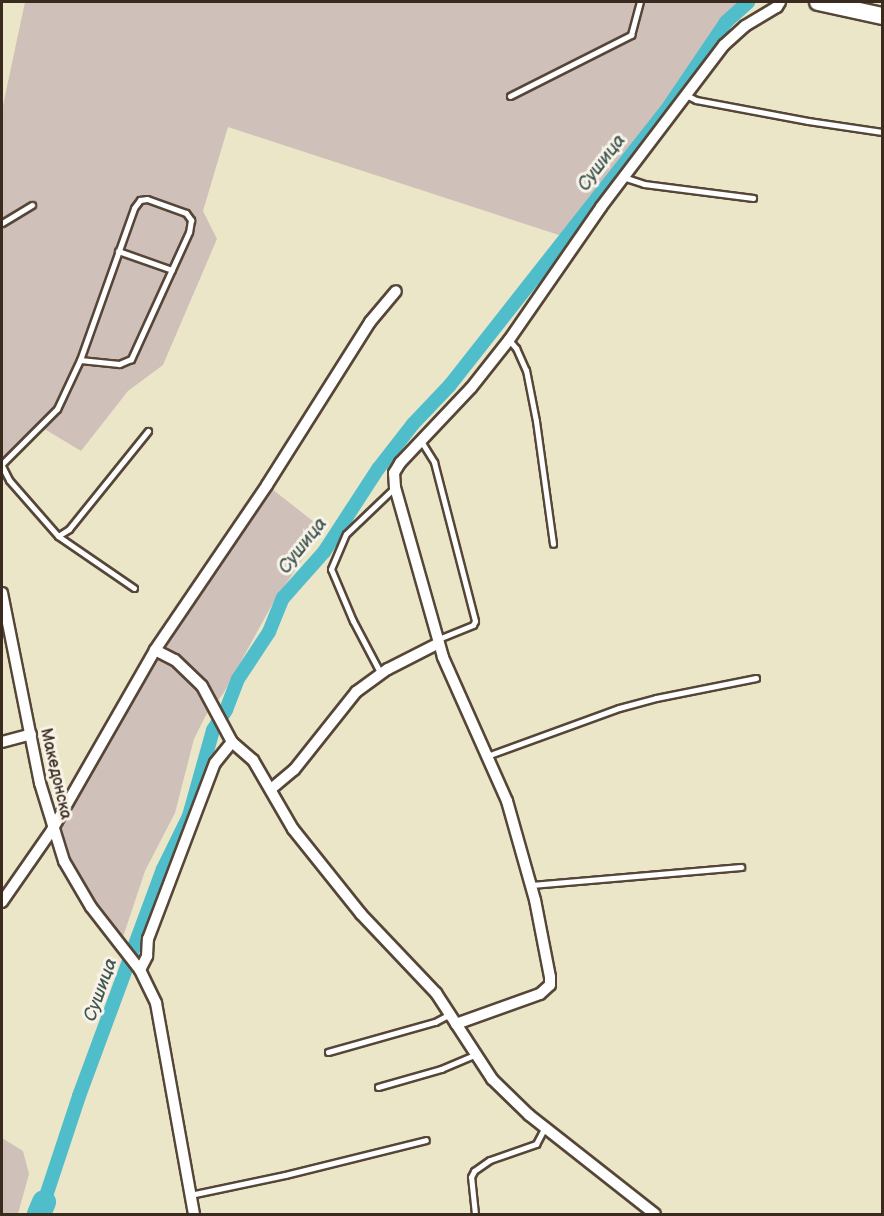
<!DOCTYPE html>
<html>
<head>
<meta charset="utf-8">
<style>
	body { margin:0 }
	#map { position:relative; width:884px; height:1216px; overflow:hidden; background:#ece6c9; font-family:"Balsamiq Sans",sans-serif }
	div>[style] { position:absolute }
	.industrial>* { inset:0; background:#cfc1ba }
	.canal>* { height:14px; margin:-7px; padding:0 7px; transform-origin:7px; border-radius:7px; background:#50bdca }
	.river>* { height:24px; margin:-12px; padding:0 12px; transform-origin:12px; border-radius:12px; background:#50bdca }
	.roads { filter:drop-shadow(2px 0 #564638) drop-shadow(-2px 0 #564638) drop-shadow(0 2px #564638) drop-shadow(0 -2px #564638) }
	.lane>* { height:5px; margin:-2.5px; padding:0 2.5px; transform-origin:2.5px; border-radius:2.5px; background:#fff }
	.street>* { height:10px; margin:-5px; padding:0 5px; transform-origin:5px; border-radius:5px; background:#fff }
	.primary>* { height:16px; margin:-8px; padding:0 8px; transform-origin:8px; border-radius:8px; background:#fff }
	span { translate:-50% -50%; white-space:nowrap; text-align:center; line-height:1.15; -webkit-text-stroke:6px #f7f3e8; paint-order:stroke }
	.street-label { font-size:16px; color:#3b2a1e }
	.water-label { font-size:18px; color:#415652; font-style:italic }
	.frame { position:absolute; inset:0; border:3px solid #3b2a1e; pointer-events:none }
</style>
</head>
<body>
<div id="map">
	<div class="industrial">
		<div style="clip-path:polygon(25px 2px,745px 2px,726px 22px,565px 237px,228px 127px,203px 211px,217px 239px,163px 365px,128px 391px,81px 451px,41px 427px,2px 469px,2px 110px)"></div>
		<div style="clip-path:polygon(267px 485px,323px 529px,273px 603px,223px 694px,206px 715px,194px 739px,175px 813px,145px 871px,120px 946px,91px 907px,52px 830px,155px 651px)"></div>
		<div style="clip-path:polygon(2px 1138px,23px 1151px,29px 1174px,18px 1214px,2px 1214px)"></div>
	</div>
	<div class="canal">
		<div style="left:44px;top:1202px;width:112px;rotate:-71.7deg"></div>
		<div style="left:79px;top:1096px;width:242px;rotate:-69.7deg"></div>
		<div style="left:163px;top:869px;width:59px;rotate:-63.9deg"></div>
		<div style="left:189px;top:816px;width:89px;rotate:-74.4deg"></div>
		<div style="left:213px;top:730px;width:24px;rotate:-57deg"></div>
		<div style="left:226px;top:710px;width:33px;rotate:-69deg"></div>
		<div style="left:238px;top:679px;width:56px;rotate:-56.6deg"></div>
		<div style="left:269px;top:632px;width:37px;rotate:-68deg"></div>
		<div style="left:283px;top:598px;width:62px;rotate:-48.3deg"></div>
		<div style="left:324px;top:552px;width:99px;rotate:-57deg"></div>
		<div style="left:378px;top:469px;width:57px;rotate:-52.1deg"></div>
		<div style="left:413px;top:424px;width:54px;rotate:-46.5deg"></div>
		<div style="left:450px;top:385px;width:349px;rotate:-51.8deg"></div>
		<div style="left:666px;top:111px;width:107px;rotate:-56deg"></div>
		<div style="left:726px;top:22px;width:30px;rotate:-42deg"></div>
	</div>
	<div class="river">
		<div style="left:39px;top:1214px;width:13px;rotate:-67deg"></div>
	</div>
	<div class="roads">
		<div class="lane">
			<div style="left:510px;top:96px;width:136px;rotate:-26.8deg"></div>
			<div style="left:631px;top:35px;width:34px;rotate:-75deg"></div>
			<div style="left:688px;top:96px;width:9px;rotate:27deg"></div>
			<div style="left:696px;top:100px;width:114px;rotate:10.6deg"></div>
			<div style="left:808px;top:121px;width:75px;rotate:8.5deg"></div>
			<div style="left:623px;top:177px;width:22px;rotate:18deg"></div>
			<div style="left:644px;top:184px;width:110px;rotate:7.3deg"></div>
			<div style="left:2px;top:223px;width:35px;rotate:-31deg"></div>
			<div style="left:118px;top:251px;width:57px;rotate:19.4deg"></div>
			<div style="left:509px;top:340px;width:11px;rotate:49deg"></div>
			<div style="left:516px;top:348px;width:24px;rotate:66deg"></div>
			<div style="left:526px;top:370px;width:52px;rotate:78.9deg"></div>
			<div style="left:536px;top:421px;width:124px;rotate:82.1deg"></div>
			<div style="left:421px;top:441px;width:25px;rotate:58deg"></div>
			<div style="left:434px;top:462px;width:164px;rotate:75.5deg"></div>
			<div style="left:475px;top:621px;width:4px;rotate:117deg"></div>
			<div style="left:473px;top:625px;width:38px;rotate:158deg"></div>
			<div style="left:2px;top:464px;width:78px;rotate:-45deg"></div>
			<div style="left:57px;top:409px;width:54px;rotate:-64.9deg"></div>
			<div style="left:80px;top:360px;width:161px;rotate:-70.4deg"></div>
			<div style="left:134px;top:208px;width:10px;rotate:-53deg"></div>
			<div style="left:140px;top:200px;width:7px;rotate:-8deg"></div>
			<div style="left:147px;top:199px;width:41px;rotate:19.7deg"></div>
			<div style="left:186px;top:213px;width:9px;rotate:54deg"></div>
			<div style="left:191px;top:220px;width:12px;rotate:99deg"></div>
			<div style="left:189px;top:232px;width:140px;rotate:114.5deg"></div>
			<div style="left:131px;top:359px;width:13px;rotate:157deg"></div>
			<div style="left:119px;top:364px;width:39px;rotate:-174deg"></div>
			<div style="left:2px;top:466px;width:16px;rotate:63deg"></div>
			<div style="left:9px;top:480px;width:74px;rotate:48.8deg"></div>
			<div style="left:58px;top:536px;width:92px;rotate:34.4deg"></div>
			<div style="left:58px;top:536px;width:13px;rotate:-32deg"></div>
			<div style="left:69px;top:529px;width:126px;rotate:-51.1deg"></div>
			<div style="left:381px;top:674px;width:60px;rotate:-117.8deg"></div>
			<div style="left:353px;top:621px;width:56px;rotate:-112.9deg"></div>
			<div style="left:331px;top:569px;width:38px;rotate:-67deg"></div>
			<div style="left:346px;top:534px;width:68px;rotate:-43.8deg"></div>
			<div style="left:487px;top:756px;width:140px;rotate:-20deg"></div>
			<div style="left:619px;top:708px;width:38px;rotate:-15deg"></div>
			<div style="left:656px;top:698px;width:102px;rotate:-11.3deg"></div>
			<div style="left:531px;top:885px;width:211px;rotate:-4.9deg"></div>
			<div style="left:328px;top:1052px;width:111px;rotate:-15.7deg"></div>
			<div style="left:435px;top:1022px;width:17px;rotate:-28deg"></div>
			<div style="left:378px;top:1087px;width:66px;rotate:-15.9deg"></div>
			<div style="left:441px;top:1069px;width:36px;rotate:-23deg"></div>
			<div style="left:190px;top:1195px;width:97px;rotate:-11.9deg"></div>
			<div style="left:285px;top:1175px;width:145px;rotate:-13.9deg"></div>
			<div style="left:475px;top:1214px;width:37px;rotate:-96deg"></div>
			<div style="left:471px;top:1177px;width:7px;rotate:-63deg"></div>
			<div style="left:474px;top:1171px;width:19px;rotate:-35deg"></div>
			<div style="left:490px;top:1160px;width:49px;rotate:-19.2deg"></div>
			<div style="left:536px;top:1144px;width:19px;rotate:-62deg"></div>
		</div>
		<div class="street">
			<div style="left:2px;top:593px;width:194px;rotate:78.7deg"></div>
			<div style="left:40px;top:783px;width:82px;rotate:72.9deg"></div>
			<div style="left:64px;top:861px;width:53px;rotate:59.6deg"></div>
			<div style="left:91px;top:907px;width:80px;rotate:52.1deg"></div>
			<div style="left:140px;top:970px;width:37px;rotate:64deg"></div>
			<div style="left:156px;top:1003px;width:214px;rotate:79.8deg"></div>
			<div style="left:155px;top:650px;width:22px;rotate:27deg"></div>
			<div style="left:175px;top:660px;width:37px;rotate:44deg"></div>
			<div style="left:202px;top:686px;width:64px;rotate:61.8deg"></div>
			<div style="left:232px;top:742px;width:28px;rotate:41deg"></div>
			<div style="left:253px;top:760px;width:80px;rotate:59.9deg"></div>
			<div style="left:293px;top:829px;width:109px;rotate:51.3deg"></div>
			<div style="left:361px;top:914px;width:109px;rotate:46.5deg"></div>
			<div style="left:436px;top:993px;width:103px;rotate:56.9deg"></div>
			<div style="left:492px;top:1079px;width:52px;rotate:44.2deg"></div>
			<div style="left:529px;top:1115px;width:160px;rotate:38.2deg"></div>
			<div style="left:2px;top:742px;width:30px;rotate:-15deg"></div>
			<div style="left:271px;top:789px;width:30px;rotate:-40deg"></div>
			<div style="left:294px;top:770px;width:100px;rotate:-51.5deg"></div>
			<div style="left:356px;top:692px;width:39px;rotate:-36deg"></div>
			<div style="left:388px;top:669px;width:57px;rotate:-27deg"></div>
			<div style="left:2px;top:902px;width:88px;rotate:-55.2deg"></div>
			<div style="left:52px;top:830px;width:207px;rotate:-60.2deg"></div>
			<div style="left:155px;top:650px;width:199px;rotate:-55.8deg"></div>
			<div style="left:267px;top:485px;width:193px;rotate:-57.7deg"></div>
			<div style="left:370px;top:322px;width:40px;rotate:-50deg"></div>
			<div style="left:140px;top:970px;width:16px;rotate:-63deg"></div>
			<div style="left:147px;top:956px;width:17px;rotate:-87deg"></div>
			<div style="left:148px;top:939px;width:188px;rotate:-69.2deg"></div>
			<div style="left:215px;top:763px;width:27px;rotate:-51deg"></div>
			<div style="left:456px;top:1024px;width:89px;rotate:-19.7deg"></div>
			<div style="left:540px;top:994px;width:13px;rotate:-42deg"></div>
			<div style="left:550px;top:985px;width:8px;rotate:-90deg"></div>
			<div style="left:550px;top:977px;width:78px;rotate:-101deg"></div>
			<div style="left:535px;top:900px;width:103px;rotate:-105.8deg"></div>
			<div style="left:507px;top:801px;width:158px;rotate:-114deg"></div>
			<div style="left:443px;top:657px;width:177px;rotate:-105.8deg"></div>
			<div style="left:395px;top:487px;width:14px;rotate:-94deg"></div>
			<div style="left:394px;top:473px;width:12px;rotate:-59deg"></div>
			<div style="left:400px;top:463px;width:103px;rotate:-46.6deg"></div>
			<div style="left:471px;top:388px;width:61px;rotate:-51.6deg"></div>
			<div style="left:509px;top:340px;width:162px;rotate:-55.3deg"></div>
			<div style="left:601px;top:207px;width:203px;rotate:-52.8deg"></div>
			<div style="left:724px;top:45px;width:28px;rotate:-42deg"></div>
			<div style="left:745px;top:26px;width:37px;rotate:-31deg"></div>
			<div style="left:777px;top:7px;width:6px;rotate:-59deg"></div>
		</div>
		<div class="primary">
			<div style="left:818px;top:2px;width:66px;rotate:12.3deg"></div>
		</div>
	</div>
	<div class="street-label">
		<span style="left:55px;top:774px;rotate:77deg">Македонска</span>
	</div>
	<div class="water-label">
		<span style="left:602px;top:163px;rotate:-52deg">Сушица</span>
		<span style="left:303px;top:546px;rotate:-51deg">Сушица</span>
		<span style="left:101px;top:990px;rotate:-70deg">Сушица</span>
	</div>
	<div class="frame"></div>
</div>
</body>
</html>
